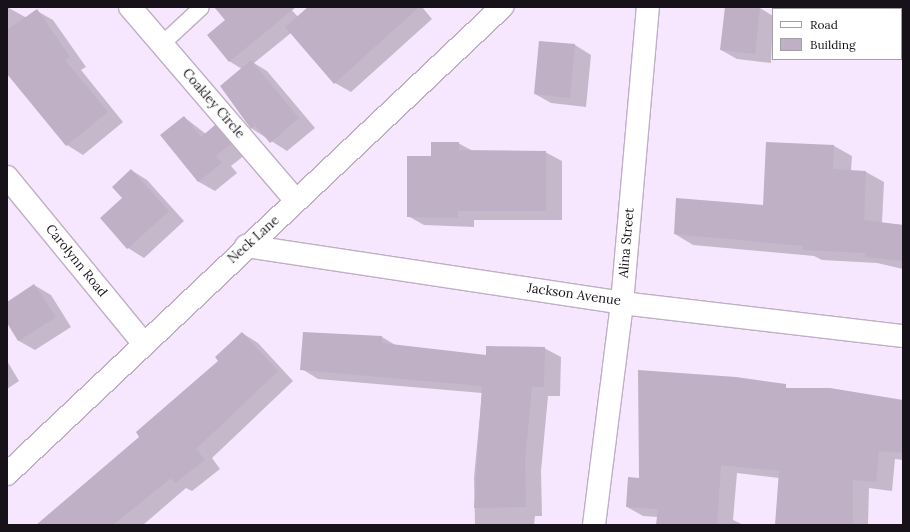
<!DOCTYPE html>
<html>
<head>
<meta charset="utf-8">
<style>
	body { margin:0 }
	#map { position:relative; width:910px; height:532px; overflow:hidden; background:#f7e7fe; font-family:Lora,serif }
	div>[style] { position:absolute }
	.shadow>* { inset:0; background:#0003 }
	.building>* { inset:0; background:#bfb0c5 }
	.roads { filter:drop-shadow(1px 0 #bfafc5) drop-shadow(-1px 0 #bfafc5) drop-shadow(0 1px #bfafc5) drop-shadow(0 -1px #bfafc5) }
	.service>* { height:15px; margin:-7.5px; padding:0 7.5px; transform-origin:7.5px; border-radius:7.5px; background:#fff }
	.minor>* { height:22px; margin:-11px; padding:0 11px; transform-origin:11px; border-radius:11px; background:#fff }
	span { translate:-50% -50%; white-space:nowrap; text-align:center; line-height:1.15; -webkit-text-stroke:3.5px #fff; paint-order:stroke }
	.street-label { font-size:13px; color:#171219 }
	.frame { position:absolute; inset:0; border:8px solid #171219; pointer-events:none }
	.legend { position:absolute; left:772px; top:8px; width:130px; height:52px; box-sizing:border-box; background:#fff; border:1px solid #a2a0a3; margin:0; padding:5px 7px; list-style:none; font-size:12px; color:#171219 }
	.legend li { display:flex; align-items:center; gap:8px; height:20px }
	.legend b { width:20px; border:1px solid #a2a0a3 }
</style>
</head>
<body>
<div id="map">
	<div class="shadow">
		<div style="clip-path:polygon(7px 7px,27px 18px,37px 11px,53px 20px,86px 67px,81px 70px,123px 122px,83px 155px,67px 145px,7px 69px)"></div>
		<div style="clip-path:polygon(215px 7px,289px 7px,298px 17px,309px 7px,422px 7px,432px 19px,351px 92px,335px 83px,291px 33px,254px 63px,267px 71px,315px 128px,287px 151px,251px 128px,242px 69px,229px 61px,226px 20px)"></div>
		<div style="clip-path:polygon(726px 7px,760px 8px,773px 16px,771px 63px,737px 59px,721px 50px)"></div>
		<div style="clip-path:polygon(540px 42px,575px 45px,591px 55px,586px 107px,551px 103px,535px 94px)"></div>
		<div style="clip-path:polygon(184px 117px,206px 134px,215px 126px,231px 136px,246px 154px,231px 166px,237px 173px,215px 191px,199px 182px,162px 135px)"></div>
		<div style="clip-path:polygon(458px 143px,473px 151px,545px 152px,562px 161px,562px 220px,474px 220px,474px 227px,424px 225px,408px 216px,432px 157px)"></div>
		<div style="clip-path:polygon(834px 146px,852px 156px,851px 171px,866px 172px,884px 182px,882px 223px,903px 225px,903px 269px,877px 263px,822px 260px,814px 256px,693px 245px,675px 234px,764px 206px)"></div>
		<div style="clip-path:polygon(131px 170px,147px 180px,184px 221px,144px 258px,128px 248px,102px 218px,124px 198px)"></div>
		<div style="clip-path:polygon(34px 285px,51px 295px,71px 327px,35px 350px,19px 341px,7px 322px,7px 303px)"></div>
		<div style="clip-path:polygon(242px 333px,258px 343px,293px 381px,212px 458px,220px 469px,192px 491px,186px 488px,143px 525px,38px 525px,141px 437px,220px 361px)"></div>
		<div style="clip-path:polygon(382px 337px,397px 346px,487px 356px,544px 348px,561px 357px,560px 396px,548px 396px,541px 471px,542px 516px,535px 516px,534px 525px,475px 525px,474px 477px,482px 393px,318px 379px,302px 369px)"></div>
		<div style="clip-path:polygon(7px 361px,19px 381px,7px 389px)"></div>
		<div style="clip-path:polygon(736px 378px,793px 389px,903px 401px,903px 460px,895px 459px,892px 491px,869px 488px,868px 525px,778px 525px,779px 478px,737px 473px,733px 520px,744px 525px,657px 525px,658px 517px,643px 516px,627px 507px,640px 479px)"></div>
	</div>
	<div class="building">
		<div style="clip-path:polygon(214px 7px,296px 7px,229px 62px,207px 35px,225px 20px)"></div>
		<div style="clip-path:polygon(308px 7px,419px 7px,334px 84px,285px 27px)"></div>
		<div style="clip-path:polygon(725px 7px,760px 7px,755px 54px,720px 50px)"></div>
		<div style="clip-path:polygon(37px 9px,70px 57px,65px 60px,108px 112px,66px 146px,7px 74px,7px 30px)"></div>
		<div style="clip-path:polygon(539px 41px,575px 44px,570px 98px,534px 94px)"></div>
		<div style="clip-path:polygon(251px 60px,299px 118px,270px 143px,255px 125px,251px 129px,220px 86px)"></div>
		<div style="clip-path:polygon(184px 116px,201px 137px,215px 125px,231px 144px,216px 156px,222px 163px,198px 182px,160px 135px)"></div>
		<div style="clip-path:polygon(431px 142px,459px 142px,459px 150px,546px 151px,546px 211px,458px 211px,458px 218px,407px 217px,407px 156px,431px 156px)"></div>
		<div style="clip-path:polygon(766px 142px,834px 145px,833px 169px,866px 171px,864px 220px,903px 225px,903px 261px,865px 257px,865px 253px,803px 250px,803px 246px,674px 234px,676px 198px,763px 205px)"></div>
		<div style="clip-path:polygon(131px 169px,169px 211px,127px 249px,100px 218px,122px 198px,112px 187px)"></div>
		<div style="clip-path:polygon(34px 284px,56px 317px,18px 341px,7px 323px,7px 302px)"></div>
		<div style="clip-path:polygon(242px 332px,278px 371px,196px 449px,205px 460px,175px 483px,171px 478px,113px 525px,36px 525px,139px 437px,136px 432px,218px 361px,215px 357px)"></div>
		<div style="clip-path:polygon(303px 332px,382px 336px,382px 343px,486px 355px,486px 346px,545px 347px,544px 387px,532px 387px,525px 461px,526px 507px,474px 508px,482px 386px,300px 370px)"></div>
		<div style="clip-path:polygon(638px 370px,736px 377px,786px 384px,786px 388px,830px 388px,903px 400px,903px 453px,879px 451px,876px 482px,853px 480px,853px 525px,775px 525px,779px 471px,721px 465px,717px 525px,656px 525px,658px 509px,626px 507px,628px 477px,639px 478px)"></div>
	</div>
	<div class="roads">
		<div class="service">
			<div style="left:161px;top:44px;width:54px;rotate:-42.8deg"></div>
		</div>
		<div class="minor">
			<div style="left:130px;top:7px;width:255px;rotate:49.4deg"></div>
			<div style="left:7px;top:177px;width:216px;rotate:50.6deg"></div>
			<div style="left:246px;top:246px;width:380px;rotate:8.6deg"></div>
			<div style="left:622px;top:303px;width:283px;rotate:6.7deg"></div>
			<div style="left:7px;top:474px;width:681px;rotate:-43.33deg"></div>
			<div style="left:594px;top:525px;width:224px;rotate:-82.8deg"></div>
			<div style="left:622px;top:303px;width:297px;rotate:-85deg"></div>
		</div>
	</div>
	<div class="street-label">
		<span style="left:213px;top:104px;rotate:49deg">Coakley Circle</span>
		<span style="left:254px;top:240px;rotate:-42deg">Neck Lane</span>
		<span style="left:627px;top:243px;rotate:-85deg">Alina Street</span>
		<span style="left:76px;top:261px;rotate:51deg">Carolynn Road</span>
		<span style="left:574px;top:295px;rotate:8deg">Jackson Avenue</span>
	</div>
	<div class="frame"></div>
	<ul class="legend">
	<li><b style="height:5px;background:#fff"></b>Road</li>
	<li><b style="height:11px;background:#bfb0c5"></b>Building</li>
	</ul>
</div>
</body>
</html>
